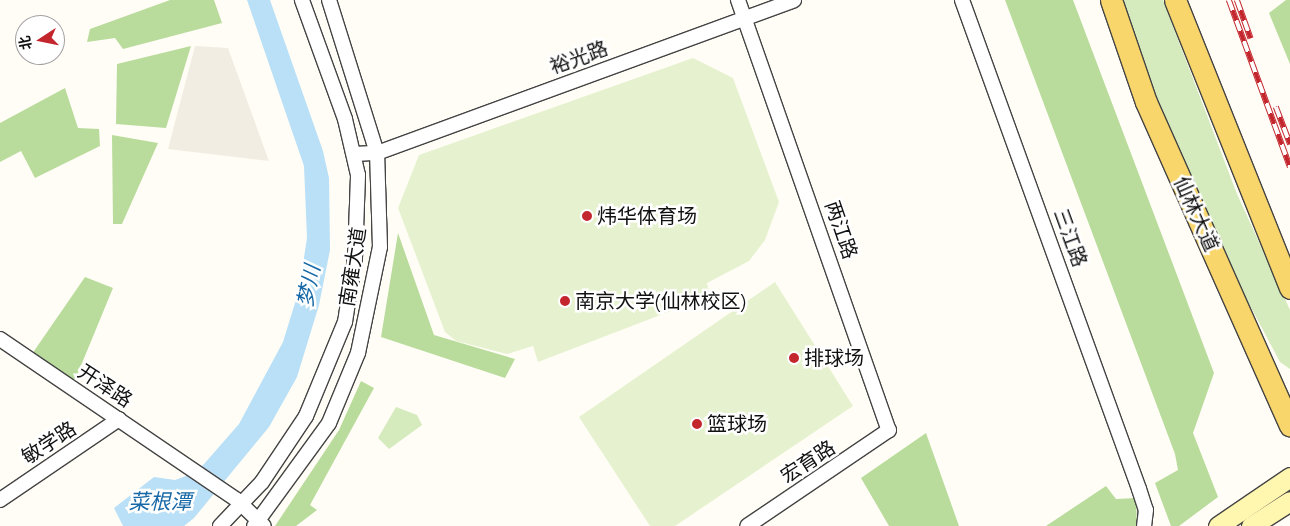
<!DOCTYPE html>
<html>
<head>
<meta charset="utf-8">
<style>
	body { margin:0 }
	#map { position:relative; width:1290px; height:526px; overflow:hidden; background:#fffdf5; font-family:"Zilla Slab","Noto Sans SC",serif }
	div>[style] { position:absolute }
	.green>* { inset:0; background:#d5ebbd }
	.forest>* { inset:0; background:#b9dc9c }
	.pitch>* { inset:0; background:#e6f2cf }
	.plaza>* { inset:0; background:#f1ede2 }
	.water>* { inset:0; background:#b9e0f7 }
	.roads { filter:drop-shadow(1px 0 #444) drop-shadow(-1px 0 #444) drop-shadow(0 1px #444) drop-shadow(0 -1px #444) }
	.street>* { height:14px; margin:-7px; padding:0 7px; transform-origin:7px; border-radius:7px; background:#fff }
	.secondary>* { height:19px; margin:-9.5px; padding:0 9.5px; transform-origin:9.5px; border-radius:9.5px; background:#fff6b0 }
	.primary>* { height:21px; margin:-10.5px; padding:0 10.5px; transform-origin:10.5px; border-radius:10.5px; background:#f9d66b }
	.rail>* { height:5.5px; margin-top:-2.75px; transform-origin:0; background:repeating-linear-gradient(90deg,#fff 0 11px,#c4262e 0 22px); box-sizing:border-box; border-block:1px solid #c4262e }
	.dots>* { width:14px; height:14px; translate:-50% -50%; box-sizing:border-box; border:2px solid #fff; border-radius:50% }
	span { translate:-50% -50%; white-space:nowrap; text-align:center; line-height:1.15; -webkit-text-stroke:5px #fff; paint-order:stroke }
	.street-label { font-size:20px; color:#111 }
	.poi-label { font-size:20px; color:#111 }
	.left { translate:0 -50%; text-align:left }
	.water-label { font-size:21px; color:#1768a6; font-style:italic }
	.north { position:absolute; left:15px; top:15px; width:50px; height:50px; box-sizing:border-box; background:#fff; border:1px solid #a0a0a0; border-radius:50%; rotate:259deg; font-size:14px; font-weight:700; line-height:20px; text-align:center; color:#111 }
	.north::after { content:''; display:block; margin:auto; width:18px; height:22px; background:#c4262e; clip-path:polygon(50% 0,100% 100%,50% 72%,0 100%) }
</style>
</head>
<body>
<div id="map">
	<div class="green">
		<div style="clip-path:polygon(1122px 0,1163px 0,1237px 194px,1290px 310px,1290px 369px,1280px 362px,1220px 249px,1169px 133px)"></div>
		<div style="clip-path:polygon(396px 407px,417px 415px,422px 425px,389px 449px,378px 438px)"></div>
	</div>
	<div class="forest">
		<div style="clip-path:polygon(170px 0,214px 0,222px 23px,123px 49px,115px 38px,87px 42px,90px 29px)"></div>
		<div style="clip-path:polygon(1005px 0,1073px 0,1214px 373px,1193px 433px,1218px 497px,1179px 526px,1171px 526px,1155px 483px,1178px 470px,1175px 454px)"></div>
		<div style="clip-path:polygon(1286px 0,1290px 0,1290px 64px,1269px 13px)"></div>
		<div style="clip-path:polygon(191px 46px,166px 128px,116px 124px,117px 64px)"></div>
		<div style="clip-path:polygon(65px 88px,78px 128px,99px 129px,100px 146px,35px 178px,21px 151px,0 162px,0 123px)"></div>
		<div style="clip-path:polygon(112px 135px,158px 143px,122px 224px,113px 224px)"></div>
		<div style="clip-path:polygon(398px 233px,434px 335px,515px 359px,505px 378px,381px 337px)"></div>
		<div style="clip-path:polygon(85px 277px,113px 288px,75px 380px,32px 354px)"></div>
		<div style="clip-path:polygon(361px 381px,374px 388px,310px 505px,317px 510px,296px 526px,275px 526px,339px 430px)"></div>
		<div style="clip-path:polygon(926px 433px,959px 526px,889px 526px,861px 478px)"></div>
		<div style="clip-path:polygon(1106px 486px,1116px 499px,1136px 498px,1137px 526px,1046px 526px)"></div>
	</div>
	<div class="pitch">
		<div style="clip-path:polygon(693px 58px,733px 78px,779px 202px,765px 240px,749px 261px,707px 283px,710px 296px,538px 362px,533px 346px,507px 354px,456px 341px,445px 332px,398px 208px,419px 155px)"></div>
		<div style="clip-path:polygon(775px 282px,853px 406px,675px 526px,650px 526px,579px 417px)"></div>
	</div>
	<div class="plaza">
		<div style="clip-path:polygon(195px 46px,228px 48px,269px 161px,168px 149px)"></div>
	</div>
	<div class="water">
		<div style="clip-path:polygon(247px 0,270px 0,323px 151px,329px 178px,330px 250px,319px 305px,297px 377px,269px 427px,194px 518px,184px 526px,123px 526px,114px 508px,154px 477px,175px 480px,197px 472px,239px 424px,283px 342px,299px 290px,307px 238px,304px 166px)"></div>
	</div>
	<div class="roads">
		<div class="street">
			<div style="left:738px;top:0;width:456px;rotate:70.7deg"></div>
			<div style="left:889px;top:430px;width:171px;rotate:145.9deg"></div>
			<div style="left:962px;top:0;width:520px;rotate:70.1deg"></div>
			<div style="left:1139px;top:489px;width:22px;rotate:72deg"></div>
			<div style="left:1146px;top:510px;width:16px;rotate:97deg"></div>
			<div style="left:355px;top:154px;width:22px;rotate:-3deg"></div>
			<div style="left:377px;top:153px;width:444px;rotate:-20.1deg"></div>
			<div style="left:0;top:339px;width:287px;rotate:34.2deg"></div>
			<div style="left:237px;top:500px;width:37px;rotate:44deg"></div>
			<div style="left:0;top:500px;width:144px;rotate:-34.2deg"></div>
			<div style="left:220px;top:526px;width:61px;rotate:-46.3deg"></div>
			<div style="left:262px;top:482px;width:79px;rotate:-56.3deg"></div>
			<div style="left:306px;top:416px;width:102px;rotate:-67.5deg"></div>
			<div style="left:345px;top:322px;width:65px;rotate:-81.1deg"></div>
			<div style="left:355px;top:258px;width:83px;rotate:-87.9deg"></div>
			<div style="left:358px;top:175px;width:57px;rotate:-103.1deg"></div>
			<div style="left:345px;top:119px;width:127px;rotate:-109.9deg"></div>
			<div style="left:254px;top:526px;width:127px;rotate:-53.9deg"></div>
			<div style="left:329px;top:423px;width:76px;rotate:-67.5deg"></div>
			<div style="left:358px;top:353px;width:108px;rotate:-78.3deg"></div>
			<div style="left:380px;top:247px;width:94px;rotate:-91.8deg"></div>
			<div style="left:377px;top:153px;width:160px;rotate:-107.4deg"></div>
		</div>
		<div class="secondary">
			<div style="left:1218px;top:526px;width:87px;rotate:-34.2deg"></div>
			<div style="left:1251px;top:526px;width:46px;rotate:-32.7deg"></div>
		</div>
		<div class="primary">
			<div style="left:1111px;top:0;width:108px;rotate:71.1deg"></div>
			<div style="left:1146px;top:102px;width:354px;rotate:66deg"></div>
			<div style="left:1175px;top:0;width:310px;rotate:68.2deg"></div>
		</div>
	</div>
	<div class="rail">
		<div style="left:1229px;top:0;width:178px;rotate:69.9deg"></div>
		<div style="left:1237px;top:0;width:41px;rotate:70.3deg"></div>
		<div style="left:1276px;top:107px;width:40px;rotate:69deg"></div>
	</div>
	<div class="dots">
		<div style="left:587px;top:216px;background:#c4262e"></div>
		<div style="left:565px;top:301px;background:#c4262e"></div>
		<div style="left:794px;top:358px;background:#c4262e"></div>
		<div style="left:697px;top:424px;background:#c4262e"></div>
	</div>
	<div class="street-label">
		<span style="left:579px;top:58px;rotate:-20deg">裕光路</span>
		<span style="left:1196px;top:214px;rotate:66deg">仙林大道</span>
		<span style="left:841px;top:230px;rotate:71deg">两江路</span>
		<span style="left:1070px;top:238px;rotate:70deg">三江路</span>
		<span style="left:353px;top:267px;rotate:-81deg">南雍大道</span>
		<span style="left:105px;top:386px;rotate:33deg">开泽路</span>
		<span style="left:49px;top:443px;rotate:-33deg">敏学路</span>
		<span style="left:808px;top:462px;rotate:-33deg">宏育路</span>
	</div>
	<div class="poi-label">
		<span class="left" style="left:597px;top:216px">炜华体育场</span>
		<span class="left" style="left:575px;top:301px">南京大学(仙林校区)</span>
		<span class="left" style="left:804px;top:358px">排球场</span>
		<span class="left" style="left:707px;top:424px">篮球场</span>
	</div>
	<div class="water-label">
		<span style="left:309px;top:286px;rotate:-79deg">梦川</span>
		<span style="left:160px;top:502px">菜根潭</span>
	</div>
	<div class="north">北</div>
</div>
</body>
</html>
